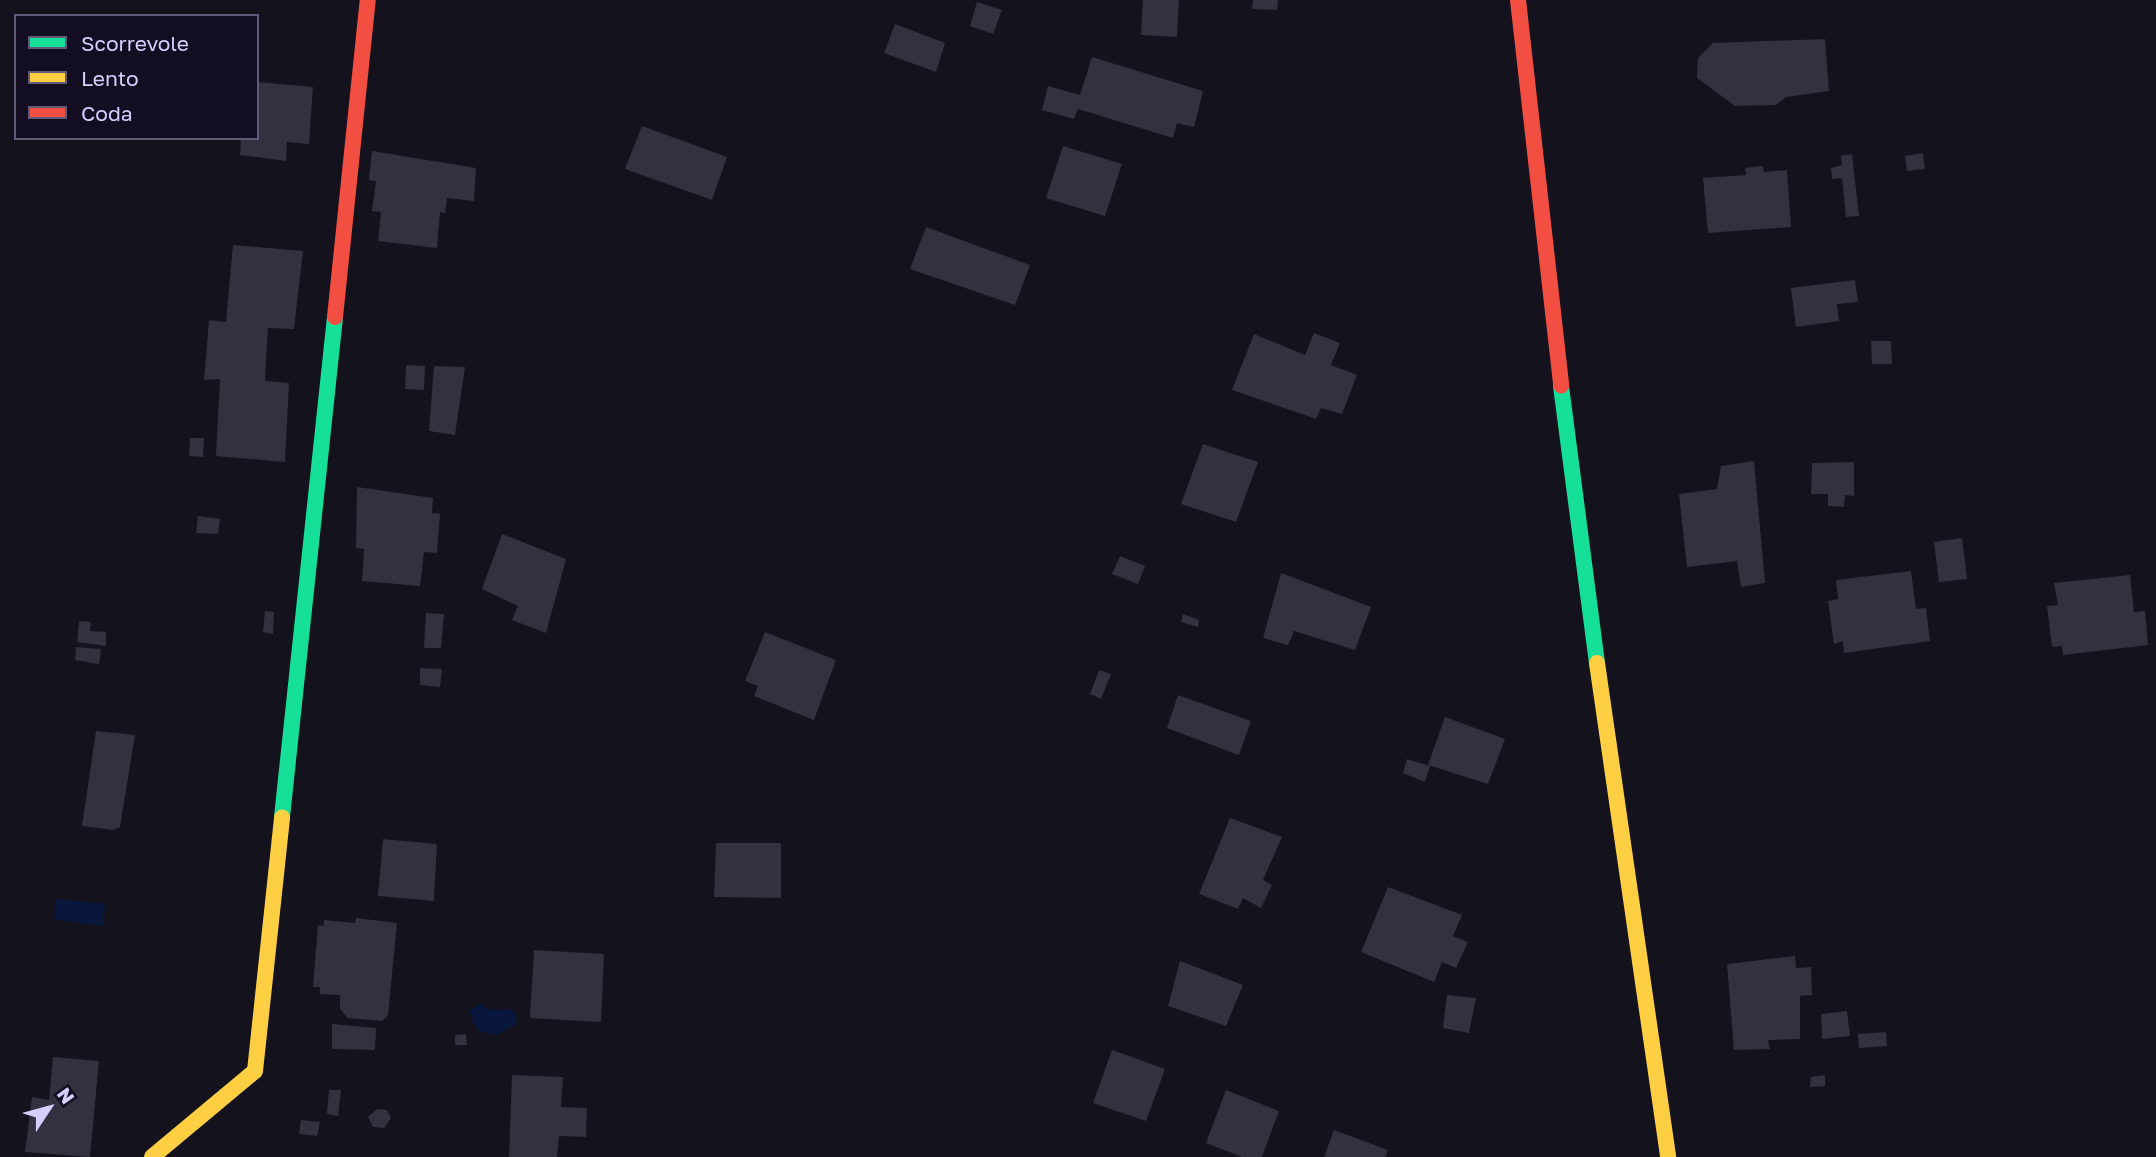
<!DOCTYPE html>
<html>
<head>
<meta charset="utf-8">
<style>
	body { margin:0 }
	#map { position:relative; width:2156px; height:1157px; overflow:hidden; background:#14121d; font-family:"Golos Text",sans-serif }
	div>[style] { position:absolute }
	.water>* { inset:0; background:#09173c }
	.building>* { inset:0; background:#33303f }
	.fast>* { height:16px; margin:-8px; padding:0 8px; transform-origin:8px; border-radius:8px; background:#16e098 }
	.slow>* { height:16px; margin:-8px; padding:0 8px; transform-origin:8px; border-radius:8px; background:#ffcf43 }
	.jam>* { height:16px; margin:-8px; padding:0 8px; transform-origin:8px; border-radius:8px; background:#f24e42 }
	span { translate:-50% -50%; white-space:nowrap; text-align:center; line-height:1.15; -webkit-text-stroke:5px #120d21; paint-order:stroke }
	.legend { position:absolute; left:14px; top:14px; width:245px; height:126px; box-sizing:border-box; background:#120d21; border:2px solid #615a7a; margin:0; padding:9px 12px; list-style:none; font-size:21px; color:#d7cdff }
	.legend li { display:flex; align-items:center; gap:14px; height:35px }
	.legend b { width:35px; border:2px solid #615a7a }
	.north { position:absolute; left:14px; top:1073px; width:70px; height:70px; -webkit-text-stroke:5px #120d21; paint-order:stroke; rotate:54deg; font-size:19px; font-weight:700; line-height:28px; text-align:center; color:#d7cdff }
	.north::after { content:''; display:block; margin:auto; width:24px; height:32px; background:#d7cdff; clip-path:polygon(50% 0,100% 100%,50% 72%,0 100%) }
</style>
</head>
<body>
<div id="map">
	<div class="water">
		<div style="clip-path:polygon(56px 899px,105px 904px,103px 926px,54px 919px)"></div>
		<div style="clip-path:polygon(481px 1003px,489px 1010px,513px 1009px,517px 1023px,497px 1035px,478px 1031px,469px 1012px)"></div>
	</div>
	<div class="building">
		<div style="clip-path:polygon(1143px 0,1179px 0,1177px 37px,1141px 35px)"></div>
		<div style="clip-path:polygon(1253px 0,1278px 0,1277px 10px,1252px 9px)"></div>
		<div style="clip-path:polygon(977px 2px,1002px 10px,993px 34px,970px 26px)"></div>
		<div style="clip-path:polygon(895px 24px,945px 43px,936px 72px,884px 53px)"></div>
		<div style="clip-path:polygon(1825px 39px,1829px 91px,1786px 97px,1776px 105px,1735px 106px,1697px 78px,1698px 58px,1713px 43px)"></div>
		<div style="clip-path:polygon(1092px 57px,1203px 91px,1194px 127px,1177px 123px,1173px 138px,1078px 109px,1074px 119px,1042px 110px,1048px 86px,1080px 95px)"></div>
		<div style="clip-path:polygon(257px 82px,313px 87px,309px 144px,287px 142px,286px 161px,240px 155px,241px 138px,257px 138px)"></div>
		<div style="clip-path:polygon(642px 126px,727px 157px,712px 200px,625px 169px)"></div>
		<div style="clip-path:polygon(1063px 146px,1122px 164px,1105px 216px,1046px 198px)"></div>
		<div style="clip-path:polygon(372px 151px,476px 168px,474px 201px,447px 198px,445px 213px,440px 212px,437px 248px,378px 241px,381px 212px,372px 211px,376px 181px,369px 180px)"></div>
		<div style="clip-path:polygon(1923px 153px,1925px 169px,1907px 171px,1905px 156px)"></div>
		<div style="clip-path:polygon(1852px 154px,1859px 216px,1846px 217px,1842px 178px,1832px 179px,1831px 168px,1842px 165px,1841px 156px)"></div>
		<div style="clip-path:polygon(1763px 166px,1764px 172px,1787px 170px,1791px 227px,1708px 233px,1703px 178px,1746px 175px,1745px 168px)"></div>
		<div style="clip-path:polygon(926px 227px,1030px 265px,1015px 305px,910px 269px)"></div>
		<div style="clip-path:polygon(233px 245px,303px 251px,294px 329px,268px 328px,265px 381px,289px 383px,285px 462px,216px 456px,220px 379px,204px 380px,209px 320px,226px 322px)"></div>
		<div style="clip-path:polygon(1855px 280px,1858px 302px,1837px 304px,1839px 321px,1796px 327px,1791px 288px)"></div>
		<div style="clip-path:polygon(1314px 333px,1340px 343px,1331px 365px,1357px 375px,1342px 414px,1321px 408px,1316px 419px,1232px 390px,1254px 334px,1305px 355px)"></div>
		<div style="clip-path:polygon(1871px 341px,1891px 341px,1892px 364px,1872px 364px)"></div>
		<div style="clip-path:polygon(406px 365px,425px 366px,424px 390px,405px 389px)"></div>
		<div style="clip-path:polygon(434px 366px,465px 367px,455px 435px,429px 431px)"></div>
		<div style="clip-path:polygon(190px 438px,204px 438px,203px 457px,189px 456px)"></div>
		<div style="clip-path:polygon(1203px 444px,1258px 462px,1236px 522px,1181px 504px)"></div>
		<div style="clip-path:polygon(1754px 461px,1765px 583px,1741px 587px,1737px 561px,1687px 567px,1679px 494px,1717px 489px,1721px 466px)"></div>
		<div style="clip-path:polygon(1854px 462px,1854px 496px,1845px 495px,1844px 507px,1828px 506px,1828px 494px,1811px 494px,1812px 463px)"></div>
		<div style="clip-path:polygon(357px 487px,433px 498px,432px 513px,440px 514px,437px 553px,424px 552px,420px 586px,362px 581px,364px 549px,356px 548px)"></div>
		<div style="clip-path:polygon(198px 516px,220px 519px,218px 534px,196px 533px)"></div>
		<div style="clip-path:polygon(502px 534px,566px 559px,546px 633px,512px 620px,518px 606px,482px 589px)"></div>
		<div style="clip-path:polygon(1962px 538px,1967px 579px,1939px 582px,1934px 542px)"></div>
		<div style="clip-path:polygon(1120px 556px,1145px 566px,1138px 584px,1112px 574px)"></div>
		<div style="clip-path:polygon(1911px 571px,1916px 609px,1926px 608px,1930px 641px,1844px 653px,1843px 641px,1834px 644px,1828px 601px,1838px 599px,1836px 580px)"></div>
		<div style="clip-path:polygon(1281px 573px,1371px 607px,1355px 650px,1294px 631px,1288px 645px,1263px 638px)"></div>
		<div style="clip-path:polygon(2130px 575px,2134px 612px,2145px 611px,2148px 645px,2063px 655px,2062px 646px,2052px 647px,2047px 606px,2058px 605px,2054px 583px)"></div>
		<div style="clip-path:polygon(265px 611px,274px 612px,273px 634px,263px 632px)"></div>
		<div style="clip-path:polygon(426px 613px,444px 614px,441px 648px,424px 648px)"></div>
		<div style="clip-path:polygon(1183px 614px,1199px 620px,1198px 627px,1181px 622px)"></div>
		<div style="clip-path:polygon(79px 621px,91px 622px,90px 631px,106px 632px,106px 646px,77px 642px)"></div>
		<div style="clip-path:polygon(765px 632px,836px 660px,814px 720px,754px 696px,758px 686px,745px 681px)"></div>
		<div style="clip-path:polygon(76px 647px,101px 649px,99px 664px,75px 660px)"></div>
		<div style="clip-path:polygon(420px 668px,442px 669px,440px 687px,420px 685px)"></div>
		<div style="clip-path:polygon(1099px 670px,1111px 674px,1101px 699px,1090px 694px)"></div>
		<div style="clip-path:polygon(1178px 695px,1251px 721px,1239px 755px,1167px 728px)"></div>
		<div style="clip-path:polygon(1445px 717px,1505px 739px,1488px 784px,1428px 765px)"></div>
		<div style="clip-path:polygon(96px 731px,135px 735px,120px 827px,113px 830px,82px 826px)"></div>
		<div style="clip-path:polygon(1407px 759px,1430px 766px,1425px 782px,1403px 773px)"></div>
		<div style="clip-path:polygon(1230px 818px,1282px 837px,1263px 880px,1272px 885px,1261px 908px,1243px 898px,1238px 909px,1199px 894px)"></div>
		<div style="clip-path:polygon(383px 839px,437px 844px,434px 901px,378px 896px)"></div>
		<div style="clip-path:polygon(716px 843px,781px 843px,781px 898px,714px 897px)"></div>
		<div style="clip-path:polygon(1388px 887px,1462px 915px,1453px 936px,1468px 942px,1456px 968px,1442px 962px,1434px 982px,1361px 952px)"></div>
		<div style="clip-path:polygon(356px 918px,397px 923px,388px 1015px,382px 1021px,348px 1018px,340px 1009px,340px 995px,320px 994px,320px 987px,313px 987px,318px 925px,324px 926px,324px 920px,355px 923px)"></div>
		<div style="clip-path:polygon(534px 950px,604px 954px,601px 1022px,530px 1018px)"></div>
		<div style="clip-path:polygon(1795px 956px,1796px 968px,1811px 967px,1812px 995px,1800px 996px,1800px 1039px,1768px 1040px,1770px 1049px,1734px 1050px,1727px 964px)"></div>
		<div style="clip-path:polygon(1180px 961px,1243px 985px,1226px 1026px,1168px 1006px)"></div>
		<div style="clip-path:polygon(1447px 995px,1476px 998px,1469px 1033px,1443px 1028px)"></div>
		<div style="clip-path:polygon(1847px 1011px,1850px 1036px,1822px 1039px,1821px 1014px)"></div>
		<div style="clip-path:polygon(332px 1024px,376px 1028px,375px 1050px,332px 1049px)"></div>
		<div style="clip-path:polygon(1886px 1032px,1887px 1046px,1859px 1048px,1858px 1034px)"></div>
		<div style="clip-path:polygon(466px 1034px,467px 1045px,455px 1045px,455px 1035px)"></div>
		<div style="clip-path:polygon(1112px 1050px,1165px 1069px,1146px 1121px,1093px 1103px)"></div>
		<div style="clip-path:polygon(53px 1057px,99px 1061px,90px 1157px,25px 1152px,32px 1097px,49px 1100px)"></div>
		<div style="clip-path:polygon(512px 1075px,563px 1077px,561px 1107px,587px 1108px,586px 1137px,559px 1136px,557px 1157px,509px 1157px)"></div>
		<div style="clip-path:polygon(1825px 1075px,1825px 1086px,1810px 1087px,1811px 1077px)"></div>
		<div style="clip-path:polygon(329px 1090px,341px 1090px,338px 1116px,327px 1114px)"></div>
		<div style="clip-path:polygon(1226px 1090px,1279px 1111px,1262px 1157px,1242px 1157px,1206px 1143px)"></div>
		<div style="clip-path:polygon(377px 1109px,387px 1110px,391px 1118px,384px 1128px,373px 1127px,368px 1117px)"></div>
		<div style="clip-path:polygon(301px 1120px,320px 1122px,317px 1136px,299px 1134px)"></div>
		<div style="clip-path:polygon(1334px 1130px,1388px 1150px,1385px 1157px,1324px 1157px)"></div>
	</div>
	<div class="fast">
		<div style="left:1561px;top:386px;width:279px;rotate:82.6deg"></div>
		<div style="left:282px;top:817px;width:503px;rotate:-83.95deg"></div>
	</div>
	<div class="slow">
		<div style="left:1597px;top:663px;width:499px;rotate:81.8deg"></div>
		<div style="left:152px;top:1157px;width:134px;rotate:-39.9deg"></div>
		<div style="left:255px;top:1071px;width:255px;rotate:-83.9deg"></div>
	</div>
	<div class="jam">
		<div style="left:1518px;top:0;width:388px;rotate:83.6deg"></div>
		<div style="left:335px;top:317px;width:319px;rotate:-84.1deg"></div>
	</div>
	<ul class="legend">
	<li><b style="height:9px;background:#16e098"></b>Scorrevole</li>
	<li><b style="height:9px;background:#ffcf43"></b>Lento</li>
	<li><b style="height:9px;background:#f24e42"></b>Coda</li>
	</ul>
	<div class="north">N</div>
</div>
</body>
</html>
